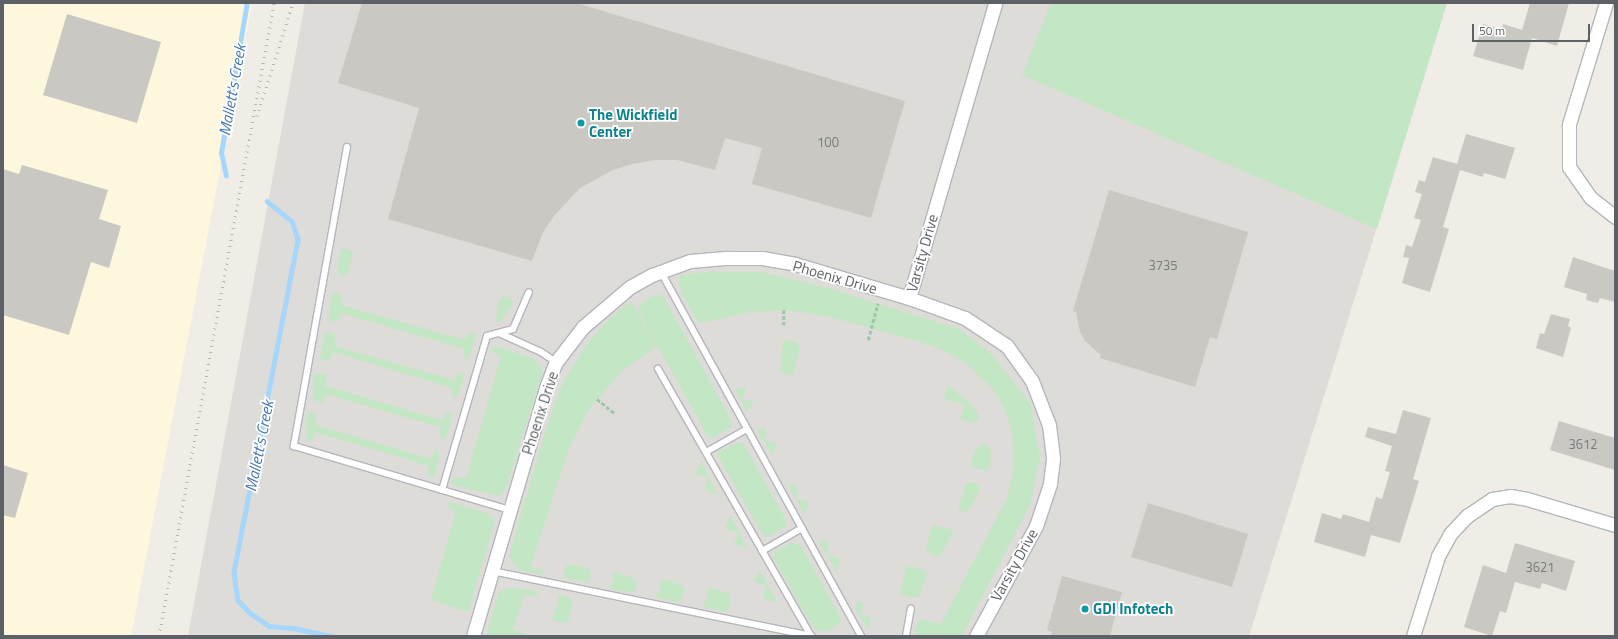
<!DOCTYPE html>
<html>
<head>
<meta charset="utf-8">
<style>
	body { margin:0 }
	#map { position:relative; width:1618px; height:639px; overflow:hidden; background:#efede6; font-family:"Titillium Web",sans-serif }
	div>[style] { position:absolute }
	.commercial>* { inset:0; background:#fdf7dd }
	.industrial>* { inset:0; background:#dedcd8 }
	.green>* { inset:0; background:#c3e6c4 }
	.stream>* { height:4.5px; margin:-2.25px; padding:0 2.25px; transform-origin:2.25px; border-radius:2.25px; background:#a7d6fd }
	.building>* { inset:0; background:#cac8c3 }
	.path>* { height:2.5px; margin-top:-1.25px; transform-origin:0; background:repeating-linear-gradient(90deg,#9cc7a9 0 4px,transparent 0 6px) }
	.roads { filter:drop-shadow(1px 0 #b3b6ba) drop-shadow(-1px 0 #b3b6ba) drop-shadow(0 1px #b3b6ba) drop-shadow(0 -1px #b3b6ba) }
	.lane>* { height:6px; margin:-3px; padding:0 3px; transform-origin:3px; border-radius:3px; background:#fff }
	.street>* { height:13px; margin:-6.5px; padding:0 6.5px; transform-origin:6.5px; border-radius:6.5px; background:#fff }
	.rail>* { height:3px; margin-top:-1.5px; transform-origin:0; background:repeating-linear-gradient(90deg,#b4b5b6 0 1px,transparent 0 6px) }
	.dots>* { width:11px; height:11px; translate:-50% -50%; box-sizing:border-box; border:2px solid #fff; border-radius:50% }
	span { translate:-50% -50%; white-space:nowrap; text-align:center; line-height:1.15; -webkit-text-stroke:3.5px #fff; paint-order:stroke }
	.number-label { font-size:13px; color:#787b7d }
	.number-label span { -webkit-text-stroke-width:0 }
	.culture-label { font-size:15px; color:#0d838f; font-weight:700 }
	.left { translate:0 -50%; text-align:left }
	.street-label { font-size:15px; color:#5d6166 }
	.water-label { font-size:16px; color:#4376b0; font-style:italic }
	.frame { position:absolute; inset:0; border:4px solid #5d6166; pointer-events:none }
	.scale { position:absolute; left:1472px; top:24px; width:118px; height:18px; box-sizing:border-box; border:2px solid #5d6166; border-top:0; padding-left:5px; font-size:12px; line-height:14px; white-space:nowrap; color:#5d6166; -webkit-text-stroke:3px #fff; paint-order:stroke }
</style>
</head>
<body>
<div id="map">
	<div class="commercial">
		<div style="clip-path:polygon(3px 3px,252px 3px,131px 636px,3px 636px)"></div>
	</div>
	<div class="industrial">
		<div style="clip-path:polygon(305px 3px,1447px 3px,1249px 636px,188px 636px)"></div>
	</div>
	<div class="green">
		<div style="clip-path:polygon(1051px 3px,1447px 3px,1377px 229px,1022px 75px)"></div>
		<div style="clip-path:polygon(344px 248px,352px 251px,353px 255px,348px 273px,341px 276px,337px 272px,338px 266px,341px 250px)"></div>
		<div style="clip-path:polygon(708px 272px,761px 272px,831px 289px,959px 329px,992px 355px,1031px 404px,1040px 457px,1030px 505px,962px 636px,913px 636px,919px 619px,941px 624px,1007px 498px,1014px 465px,1012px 434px,1008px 418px,1002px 403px,992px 388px,967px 364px,947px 352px,924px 343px,830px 317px,787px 310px,752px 312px,698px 323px,682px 294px,679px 284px,680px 275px)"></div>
		<div style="clip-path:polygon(335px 292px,341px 295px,341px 305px,465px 340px,468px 334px,471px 332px,474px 333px,476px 337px,468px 359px,464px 359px,464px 349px,341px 313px,339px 318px,335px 322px,329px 320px,331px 296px)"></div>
		<div style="clip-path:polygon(656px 294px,663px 296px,667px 303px,732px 422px,732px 427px,712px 438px,708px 437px,639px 312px,639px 306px,643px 302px)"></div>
		<div style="clip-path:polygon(502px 295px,512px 298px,513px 303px,501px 322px,496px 321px,498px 303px)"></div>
		<div style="clip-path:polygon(631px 301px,657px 346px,622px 371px,587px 412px,568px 451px,530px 568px,538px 569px,544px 571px,544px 573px,541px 575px,522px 571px,517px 568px,509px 556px,546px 429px,562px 385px,584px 348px,608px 320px)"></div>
		<div style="clip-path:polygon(329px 332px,335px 334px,335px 346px,454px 380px,456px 374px,459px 372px,463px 374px,464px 377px,456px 399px,451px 396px,452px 388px,333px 352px,328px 361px,322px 360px,320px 357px,324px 338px,325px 334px)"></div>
		<div style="clip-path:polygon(783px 340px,796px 342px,799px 344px,799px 353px,793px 375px,783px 374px,780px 372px)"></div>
		<div style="clip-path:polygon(497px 346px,536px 360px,543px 371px,505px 491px,499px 496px,452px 485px,450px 482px,456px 477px,466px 478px,501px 356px,491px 352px,492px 347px)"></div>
		<div style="clip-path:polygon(315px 373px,327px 375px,325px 386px,442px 420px,447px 412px,450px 412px,452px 418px,446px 437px,443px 439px,440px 436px,440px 427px,325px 394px,324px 403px,316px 401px,313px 397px,313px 378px)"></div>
		<div style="clip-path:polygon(948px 385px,976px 409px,979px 417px,978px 421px,976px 423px,960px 419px,965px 405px,944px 399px)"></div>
		<div style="clip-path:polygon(746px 387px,743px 401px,754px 400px,749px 410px,746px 411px,736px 391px,736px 389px)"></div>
		<div style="clip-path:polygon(309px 412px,314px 413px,316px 415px,316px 425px,431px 459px,435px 451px,438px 451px,440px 456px,434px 476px,431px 478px,428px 475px,429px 466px,315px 432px,313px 441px,307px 441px,306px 419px)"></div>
		<div style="clip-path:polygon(766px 427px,765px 440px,778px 444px,772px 455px,757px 430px)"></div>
		<div style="clip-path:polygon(740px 442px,743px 443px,787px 522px,786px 526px,768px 537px,764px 537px,717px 454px,719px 451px)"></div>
		<div style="clip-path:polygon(982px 443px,990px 448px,991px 454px,990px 466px,986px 471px,970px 466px,975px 451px)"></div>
		<div style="clip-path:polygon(701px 461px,718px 495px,705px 490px,708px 478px,695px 474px)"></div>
		<div style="clip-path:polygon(969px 482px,976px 484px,980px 489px,974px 502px,966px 512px,963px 512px,958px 509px,966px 483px)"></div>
		<div style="clip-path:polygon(790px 484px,798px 486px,796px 498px,809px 503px,805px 514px,788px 487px)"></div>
		<div style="clip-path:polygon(450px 502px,490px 514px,495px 522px,468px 612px,431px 600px,456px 511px,450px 509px,448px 504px)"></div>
		<div style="clip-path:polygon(730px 515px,748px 549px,734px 544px,738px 533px,725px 528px)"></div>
		<div style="clip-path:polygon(936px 525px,954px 531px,940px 556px,937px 557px,926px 551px,926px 549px,932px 526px)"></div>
		<div style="clip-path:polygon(820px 540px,829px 543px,827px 554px,840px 559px,837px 572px,818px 541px)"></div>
		<div style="clip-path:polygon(794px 542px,801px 546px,840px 617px,841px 621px,839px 624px,827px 631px,814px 629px,773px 557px,775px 552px)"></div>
		<div style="clip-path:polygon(567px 564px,591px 569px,589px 582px,564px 578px,563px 576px)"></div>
		<div style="clip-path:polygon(910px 566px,924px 571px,927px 574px,919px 597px,910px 598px,900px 593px,906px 568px)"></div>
		<div style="clip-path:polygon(760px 570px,777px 602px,777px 603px,763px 598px,767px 586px,754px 581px)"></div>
		<div style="clip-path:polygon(614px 571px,637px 580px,635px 592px,611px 590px,610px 585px,612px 584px,614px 574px,612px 573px)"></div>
		<div style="clip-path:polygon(663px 579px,683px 586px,685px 590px,681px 601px,678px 602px,656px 597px,661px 587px,659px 585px,660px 582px)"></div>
		<div style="clip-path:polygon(709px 587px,730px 594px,729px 609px,726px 612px,704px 607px,702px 603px,705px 602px,708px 593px,706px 591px)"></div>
		<div style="clip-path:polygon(510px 588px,532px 590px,539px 594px,535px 597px,524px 596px,513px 630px,524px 633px,526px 636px,486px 636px,498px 594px,504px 589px)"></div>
		<div style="clip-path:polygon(559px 595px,570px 598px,573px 601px,569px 620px,565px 623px,552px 620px,559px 601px,557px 596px)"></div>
		<div style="clip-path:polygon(860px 601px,863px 605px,860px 614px,871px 618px,868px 630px,855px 608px,856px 604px)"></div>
	</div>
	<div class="stream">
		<div style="left:226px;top:176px;width:24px;rotate:-102deg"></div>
		<div style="left:221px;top:153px;width:152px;rotate:-80.2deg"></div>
		<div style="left:267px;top:201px;width:32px;rotate:39deg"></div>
		<div style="left:292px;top:221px;width:20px;rotate:72deg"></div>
		<div style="left:298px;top:240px;width:339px;rotate:100.9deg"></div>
		<div style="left:234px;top:573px;width:27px;rotate:82deg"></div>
		<div style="left:238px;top:600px;width:18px;rotate:47deg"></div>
		<div style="left:250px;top:613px;width:23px;rotate:34deg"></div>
		<div style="left:269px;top:626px;width:25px;rotate:5deg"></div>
		<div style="left:294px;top:628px;width:39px;rotate:12deg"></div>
	</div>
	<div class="building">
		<div style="clip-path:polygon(362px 3px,576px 3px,905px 101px,871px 218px,752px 184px,762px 148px,725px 138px,715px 170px,677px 160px,655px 160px,632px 164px,613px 170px,580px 188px,554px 216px,543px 232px,532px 261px,388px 219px,419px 108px,338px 83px)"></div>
		<div style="clip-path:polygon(1530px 3px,1569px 3px,1557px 46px,1532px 38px,1523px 70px,1473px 56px,1483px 24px,1502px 29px,1503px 24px,1522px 30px)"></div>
		<div style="clip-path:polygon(67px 14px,161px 42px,137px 123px,43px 95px)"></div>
		<div style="clip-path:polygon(1466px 134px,1515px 148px,1505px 179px,1484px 173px,1483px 177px,1460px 170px,1443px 227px,1449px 229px,1430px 292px,1402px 283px,1409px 258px,1403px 257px,1406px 245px,1412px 247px,1421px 220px,1414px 218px,1422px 194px,1415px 192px,1419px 180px,1425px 182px,1433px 157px,1457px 164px)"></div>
		<div style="clip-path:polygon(22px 165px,108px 190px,99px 219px,121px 226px,109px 268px,91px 262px,69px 335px,3px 315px,3px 169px,19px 174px)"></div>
		<div style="clip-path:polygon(1109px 190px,1248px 232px,1217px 339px,1210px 337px,1195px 387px,1100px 358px,1101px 355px,1085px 341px,1080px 332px,1076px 312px,1073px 311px)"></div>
		<div style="clip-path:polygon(1573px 257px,1615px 271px,1615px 302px,1600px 298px,1598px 303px,1586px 300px,1587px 294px,1564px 287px)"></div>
		<div style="clip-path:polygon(1551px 314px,1570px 319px,1568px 326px,1571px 328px,1563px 357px,1536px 348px,1540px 333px,1544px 334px)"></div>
		<div style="clip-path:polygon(1403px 410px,1431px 418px,1413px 479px,1419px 481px,1400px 543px,1371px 535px,1365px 557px,1314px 542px,1322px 513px,1341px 519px,1343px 514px,1369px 522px,1376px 497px,1382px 499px,1390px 472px,1385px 471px,1392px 446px,1365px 437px,1368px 427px,1396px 434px)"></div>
		<div style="clip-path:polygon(1559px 421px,1615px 438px,1615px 470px,1550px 450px)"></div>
		<div style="clip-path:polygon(3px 465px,28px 473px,15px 518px,3px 515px)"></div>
		<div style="clip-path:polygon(1148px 503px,1248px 534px,1232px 587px,1131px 557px)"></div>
		<div style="clip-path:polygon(1515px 543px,1575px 561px,1566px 591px,1542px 583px,1540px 589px,1515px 582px,1506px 613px,1500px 611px,1492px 636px,1464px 627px,1483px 565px,1506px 573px)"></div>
		<div style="clip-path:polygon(1062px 576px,1122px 592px,1110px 636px,1051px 636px,1052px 632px,1047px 630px)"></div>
	</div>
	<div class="path">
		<div style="left:784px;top:310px;width:15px;rotate:90deg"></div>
		<div style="left:868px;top:340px;width:38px;rotate:-75deg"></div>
		<div style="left:597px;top:399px;width:22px;rotate:39deg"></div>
	</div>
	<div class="roads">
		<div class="lane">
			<div style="left:347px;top:147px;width:304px;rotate:100.1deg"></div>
			<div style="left:294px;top:446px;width:225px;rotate:16.5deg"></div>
			<div style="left:661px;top:272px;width:415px;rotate:61.2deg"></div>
			<div style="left:499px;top:333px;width:46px;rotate:24.3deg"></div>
			<div style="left:541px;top:352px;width:18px;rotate:34deg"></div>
			<div style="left:706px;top:452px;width:47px;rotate:-29.3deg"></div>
			<div style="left:442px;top:490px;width:160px;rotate:-73.7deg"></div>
			<div style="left:487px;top:336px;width:27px;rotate:-15deg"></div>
			<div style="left:513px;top:329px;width:40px;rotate:-66.6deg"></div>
			<div style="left:762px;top:551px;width:46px;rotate:-29.9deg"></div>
			<div style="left:492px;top:571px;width:326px;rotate:11.5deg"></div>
			<div style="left:811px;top:636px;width:308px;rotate:-119.8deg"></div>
			<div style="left:906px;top:636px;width:28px;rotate:-80deg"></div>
		</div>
		<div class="street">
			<div style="left:1606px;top:3px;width:127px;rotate:107deg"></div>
			<div style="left:1569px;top:124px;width:43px;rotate:90deg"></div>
			<div style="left:1569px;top:167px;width:38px;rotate:55deg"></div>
			<div style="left:1591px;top:198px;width:31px;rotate:38deg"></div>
			<div style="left:909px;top:298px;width:307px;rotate:-73.7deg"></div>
			<div style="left:473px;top:636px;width:262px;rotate:-73.6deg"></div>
			<div style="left:547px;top:385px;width:25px;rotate:-69deg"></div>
			<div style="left:556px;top:362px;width:44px;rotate:-52.4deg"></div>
			<div style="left:583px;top:327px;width:62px;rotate:-40.4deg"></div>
			<div style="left:630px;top:287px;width:25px;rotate:-29deg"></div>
			<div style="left:652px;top:275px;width:40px;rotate:-20.2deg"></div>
			<div style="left:690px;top:261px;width:38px;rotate:-5deg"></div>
			<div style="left:728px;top:258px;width:34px"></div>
			<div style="left:762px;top:258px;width:34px;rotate:10deg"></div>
			<div style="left:795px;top:264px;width:119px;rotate:16.6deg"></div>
			<div style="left:909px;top:298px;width:59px;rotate:19.7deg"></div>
			<div style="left:965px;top:318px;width:50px;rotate:33.7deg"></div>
			<div style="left:1007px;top:346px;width:43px;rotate:54.5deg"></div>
			<div style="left:1032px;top:381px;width:47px;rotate:68.9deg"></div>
			<div style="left:1049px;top:425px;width:34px;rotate:83deg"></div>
			<div style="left:1053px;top:459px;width:25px;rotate:97deg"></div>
			<div style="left:1050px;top:484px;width:44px;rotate:108.4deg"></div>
			<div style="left:1036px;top:526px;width:125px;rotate:118.6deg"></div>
			<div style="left:1413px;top:636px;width:84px;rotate:-72.6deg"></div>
			<div style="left:1438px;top:556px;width:25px;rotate:-61deg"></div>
			<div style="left:1450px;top:534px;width:25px;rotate:-47deg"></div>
			<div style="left:1467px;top:516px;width:30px;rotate:-34deg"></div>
			<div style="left:1492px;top:499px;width:18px;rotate:-9deg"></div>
			<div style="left:1510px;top:496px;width:17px;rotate:10deg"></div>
			<div style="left:1527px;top:499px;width:92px;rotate:16.5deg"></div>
		</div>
	</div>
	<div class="rail">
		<div style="left:257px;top:116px;width:119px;rotate:-72.3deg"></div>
		<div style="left:159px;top:636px;width:643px;rotate:-79.7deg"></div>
	</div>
	<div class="dots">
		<div style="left:581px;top:123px;background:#0f9aa8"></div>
		<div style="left:1085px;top:609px;background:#0f9aa8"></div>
	</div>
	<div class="number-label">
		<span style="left:828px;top:142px">100</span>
		<span style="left:1163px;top:265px">3735</span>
		<span style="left:1583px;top:444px">3612</span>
		<span style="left:1540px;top:567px">3621</span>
	</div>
	<div class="culture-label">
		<span class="left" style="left:589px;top:123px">The Wickfield<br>Center</span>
		<span class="left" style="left:1093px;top:609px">GDI Infotech</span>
	</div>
	<div class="street-label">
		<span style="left:922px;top:253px;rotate:-74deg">Varsity Drive</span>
		<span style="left:835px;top:277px;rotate:16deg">Phoenix Drive</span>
		<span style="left:540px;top:413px;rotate:-72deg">Phoenix Drive</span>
		<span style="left:1014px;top:565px;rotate:-61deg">Varsity Drive</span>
	</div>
	<div class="water-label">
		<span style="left:232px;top:90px;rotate:-80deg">Mallett's Creek</span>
		<span style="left:259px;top:446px;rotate:-79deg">Mallett's Creek</span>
	</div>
	<div class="frame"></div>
	<div class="scale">50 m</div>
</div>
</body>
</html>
